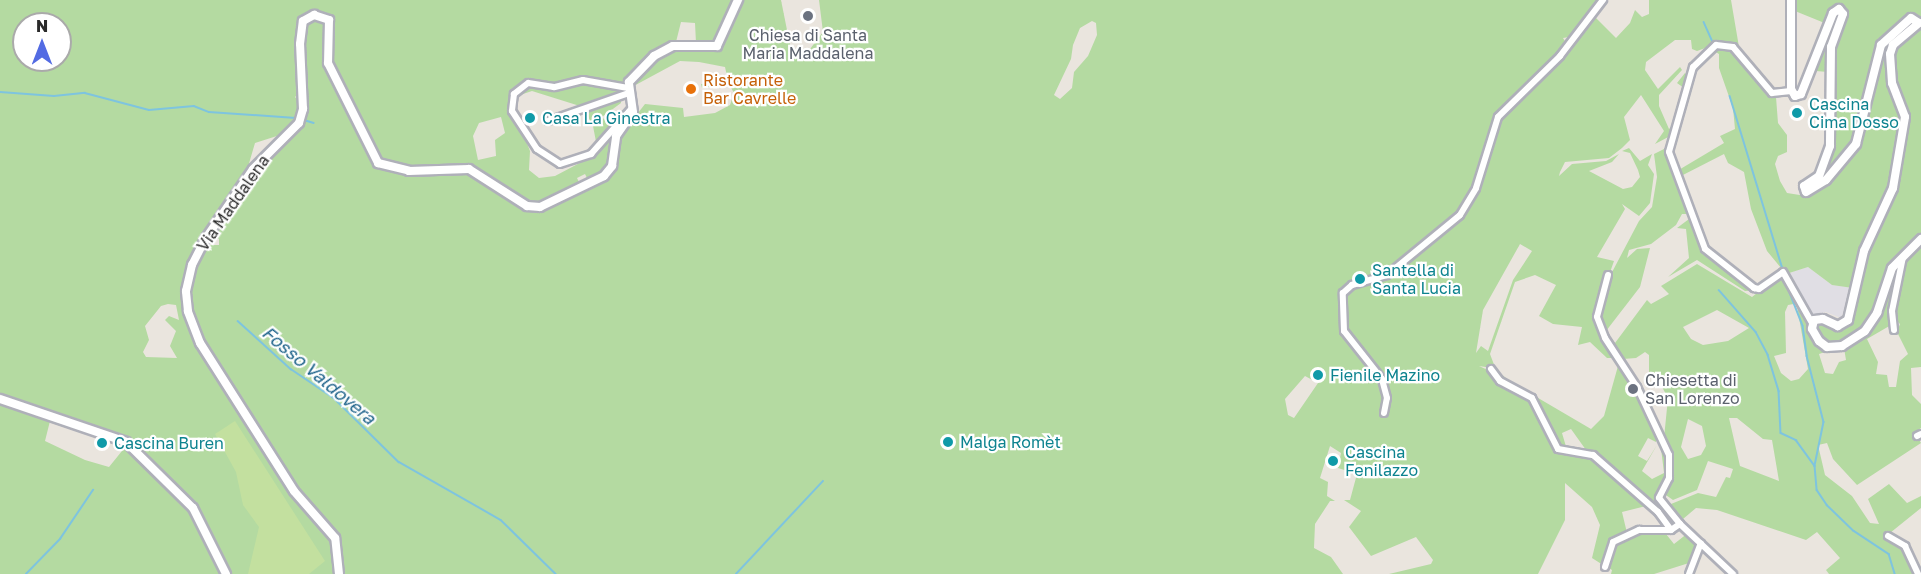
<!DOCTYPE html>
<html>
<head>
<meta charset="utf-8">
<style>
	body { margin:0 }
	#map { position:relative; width:1921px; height:574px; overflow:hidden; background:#eae5de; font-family:"Golos Text",sans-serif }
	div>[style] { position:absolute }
	.industrial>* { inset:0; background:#e0dee4 }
	.green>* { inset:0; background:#b4daa1 }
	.pitch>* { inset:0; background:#c3e09f }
	.stream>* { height:1.5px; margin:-0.75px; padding:0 0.75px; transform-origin:0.75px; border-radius:0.75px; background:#7ec4df }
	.roads { filter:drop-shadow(2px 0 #afb0b9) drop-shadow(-2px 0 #afb0b9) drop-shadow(0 2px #afb0b9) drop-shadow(0 -2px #afb0b9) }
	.minor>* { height:6px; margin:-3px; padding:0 3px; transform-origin:3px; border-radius:3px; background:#fff }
	.tertiary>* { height:8px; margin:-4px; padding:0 4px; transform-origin:4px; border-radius:4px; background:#fff }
	.dots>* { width:16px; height:16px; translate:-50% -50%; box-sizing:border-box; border:3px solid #fff; border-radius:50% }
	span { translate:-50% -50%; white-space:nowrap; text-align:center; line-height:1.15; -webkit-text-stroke:4.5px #fff; paint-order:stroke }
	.worship-label { font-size:16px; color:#5b616d }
	.left { translate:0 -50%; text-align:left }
	.food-label { font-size:16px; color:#c56008 }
	.culture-label { font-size:16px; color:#0d838f }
	.street-label { font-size:16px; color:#2a2a2a }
	.water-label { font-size:18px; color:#1e638a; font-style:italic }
	.north { position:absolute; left:12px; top:12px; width:60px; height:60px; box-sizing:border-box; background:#fff; border:2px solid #aaa; border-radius:50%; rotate:0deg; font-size:16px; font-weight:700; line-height:24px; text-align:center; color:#2a2a2a }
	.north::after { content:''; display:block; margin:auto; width:21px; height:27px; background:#536be3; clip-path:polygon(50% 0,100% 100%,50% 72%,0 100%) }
</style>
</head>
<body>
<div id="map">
	<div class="industrial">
		<div style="clip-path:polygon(1808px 267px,1832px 285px,1853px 288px,1841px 318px,1826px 312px,1811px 316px,1786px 274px)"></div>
	</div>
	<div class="green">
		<div style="clip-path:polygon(evenodd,0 0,736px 0,718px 41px,711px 45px,696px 43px,695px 23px,681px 22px,676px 42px,653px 53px,628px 81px,623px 84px,603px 81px,624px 94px,620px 95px,621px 103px,602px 117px,616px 131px,609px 165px,589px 182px,585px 174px,577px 178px,581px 186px,543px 204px,530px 205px,483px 173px,458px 164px,413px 169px,381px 164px,358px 110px,329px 59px,332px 21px,319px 13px,299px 22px,300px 92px,295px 97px,301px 103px,298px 119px,280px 135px,255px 143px,245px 177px,195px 250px,185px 291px,187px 315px,224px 388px,293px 496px,333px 544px,336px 574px,228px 574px,192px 502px,132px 444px,110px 431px,0 396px,0 0,24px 24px,60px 24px,60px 60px,24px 60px,24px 24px,0 0,532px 91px,583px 107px,593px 126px,598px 152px,593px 156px,555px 176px,539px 178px,529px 170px,530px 151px,513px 108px,520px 95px,532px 91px,0 0,501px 117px,505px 133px,495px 140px,496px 156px,478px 160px,473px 136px,479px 123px,501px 117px,0 0,168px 304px,176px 305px,179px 320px,169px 316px,165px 320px,176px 331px,170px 346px,177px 358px,146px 357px,143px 352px,149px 340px,145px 326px,161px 306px,168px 304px)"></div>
		<div style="clip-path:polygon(evenodd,741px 0,781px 0,790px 45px,799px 53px,807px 53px,823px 32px,819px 0,1601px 0,1569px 37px,1563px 38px,1568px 46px,1606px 0,1595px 17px,1616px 38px,1630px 23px,1635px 10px,1642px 17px,1649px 14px,1649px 0,1731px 0,1739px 47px,1722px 42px,1697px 51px,1692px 49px,1691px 40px,1675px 40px,1646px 62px,1645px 70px,1658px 89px,1680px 67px,1682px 70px,1659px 95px,1659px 106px,1669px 129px,1676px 122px,1684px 88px,1677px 83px,1685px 73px,1688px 76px,1678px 125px,1672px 135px,1655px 144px,1664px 131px,1641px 95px,1624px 117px,1630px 140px,1622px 148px,1609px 158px,1565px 162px,1560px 172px,1559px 176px,1572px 164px,1606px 161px,1619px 154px,1612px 162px,1589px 171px,1623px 189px,1632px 187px,1640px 177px,1638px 170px,1630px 153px,1622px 151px,1629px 148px,1640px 161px,1652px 154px,1648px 165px,1654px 174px,1650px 203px,1639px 216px,1622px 204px,1625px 209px,1597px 257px,1614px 261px,1595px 315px,1605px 341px,1618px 358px,1607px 358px,1590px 342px,1578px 345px,1582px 327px,1553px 324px,1539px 316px,1556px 285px,1535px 275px,1515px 282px,1490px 354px,1496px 370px,1517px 387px,1502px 381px,1492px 368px,1479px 366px,1492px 372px,1500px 383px,1533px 395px,1591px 429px,1604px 416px,1618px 366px,1625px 369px,1633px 385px,1628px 388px,1642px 403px,1657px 434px,1656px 442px,1648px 438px,1638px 456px,1647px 461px,1657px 445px,1642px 471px,1652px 479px,1664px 473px,1661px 448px,1671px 456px,1664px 438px,1668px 398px,1654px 372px,1649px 373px,1649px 355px,1645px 352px,1636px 358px,1623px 359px,1613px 346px,1599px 316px,1610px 276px,1639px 221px,1652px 207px,1657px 177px,1654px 154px,1664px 149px,1690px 214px,1682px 214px,1676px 225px,1651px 244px,1629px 250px,1627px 258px,1637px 249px,1650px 248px,1640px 287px,1606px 331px,1615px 343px,1647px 300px,1651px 304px,1669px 294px,1661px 286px,1697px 264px,1752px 297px,1781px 274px,1799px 303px,1788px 305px,1785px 312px,1786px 353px,1774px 356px,1781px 373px,1791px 381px,1799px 379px,1808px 369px,1797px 306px,1802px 309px,1817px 343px,1828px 351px,1819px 354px,1825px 373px,1833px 374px,1839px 362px,1846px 360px,1844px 348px,1861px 338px,1879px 317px,1898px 265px,1891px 325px,1867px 339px,1878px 362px,1876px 374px,1887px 375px,1889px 387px,1896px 387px,1900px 361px,1908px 354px,1897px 332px,1900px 324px,1894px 318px,1895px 306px,1904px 259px,1921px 244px,1921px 367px,1911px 368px,1912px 395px,1921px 404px,1921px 428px,1915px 433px,1921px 443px,1857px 485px,1833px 459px,1827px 443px,1818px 445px,1825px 475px,1852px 496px,1870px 523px,1879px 524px,1868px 499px,1889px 484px,1907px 503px,1921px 496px,1921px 508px,1885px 537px,1904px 548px,1916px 574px,1829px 574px,1826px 570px,1840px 558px,1817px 532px,1806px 540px,1717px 510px,1696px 508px,1683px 519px,1675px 516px,1661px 497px,1671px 504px,1698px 493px,1716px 497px,1726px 477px,1730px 478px,1733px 469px,1708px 461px,1697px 490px,1673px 500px,1663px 493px,1664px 486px,1657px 492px,1676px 525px,1671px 529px,1646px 506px,1622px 512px,1627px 533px,1611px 540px,1603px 565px,1592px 558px,1600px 525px,1592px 507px,1565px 483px,1565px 520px,1538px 574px,1389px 574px,1431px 564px,1433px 560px,1416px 537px,1371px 556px,1349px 527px,1361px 511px,1344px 500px,1350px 500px,1357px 474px,1338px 468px,1341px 453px,1330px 446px,1320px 478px,1328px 482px,1327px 496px,1335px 501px,1330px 501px,1315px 524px,1314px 548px,1331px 557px,1343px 574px,342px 574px,343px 553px,338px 536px,302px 494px,200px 341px,189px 308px,190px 278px,205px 245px,219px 245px,219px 239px,211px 236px,250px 177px,304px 118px,301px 35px,305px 24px,316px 18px,329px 27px,326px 67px,353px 112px,374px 163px,381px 170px,465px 171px,521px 206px,542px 210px,610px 177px,616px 166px,620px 136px,645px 104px,683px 108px,684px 117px,715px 113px,730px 105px,734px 93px,729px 84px,702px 88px,701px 84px,728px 81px,725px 67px,699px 62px,680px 61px,630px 88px,649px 64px,676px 47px,718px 48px,741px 0,1092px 21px,1096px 23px,1097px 35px,1088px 56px,1074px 72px,1072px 88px,1060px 99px,1054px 95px,1071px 59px,1073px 45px,1080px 28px,1092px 21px,741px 0,1520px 244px,1532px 251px,1513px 280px,1488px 351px,1481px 346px,1476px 353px,1483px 310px,1520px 244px,741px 0,1717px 310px,1749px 328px,1728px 341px,1703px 345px,1691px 339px,1683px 327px,1717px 310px,741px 0,1305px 376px,1318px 383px,1294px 418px,1288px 415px,1285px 399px,1305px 376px,741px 0,1729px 418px,1737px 418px,1763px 439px,1772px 440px,1779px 481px,1740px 466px,1729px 418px,741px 0,1688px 419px,1702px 426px,1706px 446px,1701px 455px,1688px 459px,1681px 447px,1688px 419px,741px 0,1571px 429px,1586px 450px,1586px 456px,1560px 452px,1567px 450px,1562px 433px,1571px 429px)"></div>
		<div style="clip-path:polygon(1795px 0,1921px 0,1921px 17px,1908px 15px,1878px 44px,1853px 143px,1843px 158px,1816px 185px,1833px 147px,1834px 41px,1846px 10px,1840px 5px,1834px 7px,1827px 24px,1795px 11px)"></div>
		<div style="clip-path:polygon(1837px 15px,1829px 39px,1828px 72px,1816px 71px)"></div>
		<div style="clip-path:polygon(1914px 22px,1887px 54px,1890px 89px,1902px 127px,1891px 187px,1853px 288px,1832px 285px,1808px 267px,1786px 274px,1767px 251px,1751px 209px,1744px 172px,1728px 163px,1724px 154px,1679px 177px,1677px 171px,1724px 143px,1720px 136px,1735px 129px,1733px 108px,1719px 68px,1719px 54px,1714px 51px,1717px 47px,1731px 48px,1776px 97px,1778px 123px,1787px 135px,1787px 152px,1778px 156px,1775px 164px,1780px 181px,1787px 193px,1806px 196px,1829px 182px,1850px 159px,1864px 133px,1884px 47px)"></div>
		<div style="clip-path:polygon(1921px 26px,1921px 236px,1893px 262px,1874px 313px,1863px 329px,1842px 344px,1827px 344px,1815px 327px,1817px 322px,1838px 329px,1849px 323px,1858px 297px,1863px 262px,1898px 187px,1908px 117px,1895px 83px,1893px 55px,1897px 45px)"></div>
		<div style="clip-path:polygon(1693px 216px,1701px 249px,1757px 290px,1745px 291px,1697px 260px,1668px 277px,1689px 258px,1686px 229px,1677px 228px)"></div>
		<div style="clip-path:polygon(0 401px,50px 421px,45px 441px,85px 460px,109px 467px,126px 446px,188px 507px,223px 574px,0 574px)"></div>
		<div style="clip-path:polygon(1670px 531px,1666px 534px,1674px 544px,1688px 533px,1697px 542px,1689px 563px,1654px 574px,1611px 574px,1612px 570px,1607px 567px,1615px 544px,1638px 533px)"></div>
	</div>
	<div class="pitch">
		<div style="clip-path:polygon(235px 421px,325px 561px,309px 574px,248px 574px,259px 527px,243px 505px,236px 472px,215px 434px)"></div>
	</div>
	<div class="stream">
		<div style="left:1704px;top:22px;width:22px;rotate:66deg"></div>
		<div style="left:0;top:92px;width:54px;rotate:4.2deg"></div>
		<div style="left:54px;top:96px;width:31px;rotate:-6deg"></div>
		<div style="left:85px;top:93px;width:66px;rotate:14.9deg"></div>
		<div style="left:149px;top:110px;width:45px;rotate:-5.1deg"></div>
		<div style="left:194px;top:106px;width:16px;rotate:22deg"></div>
		<div style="left:209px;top:112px;width:87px;rotate:3.9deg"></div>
		<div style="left:1730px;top:96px;width:181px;rotate:73deg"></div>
		<div style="left:304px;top:120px;width:10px;rotate:17deg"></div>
		<div style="left:1785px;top:280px;width:49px;rotate:68.6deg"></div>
		<div style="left:1803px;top:326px;width:30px;rotate:82deg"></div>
		<div style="left:1807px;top:356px;width:68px;rotate:75.6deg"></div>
		<div style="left:1824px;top:422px;width:45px;rotate:101.6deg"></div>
		<div style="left:1719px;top:290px;width:56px;rotate:48.6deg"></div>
		<div style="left:1756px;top:332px;width:26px;rotate:62deg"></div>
		<div style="left:1768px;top:355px;width:38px;rotate:73deg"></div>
		<div style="left:1779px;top:391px;width:42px;rotate:87.3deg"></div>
		<div style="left:1781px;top:433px;width:17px;rotate:25deg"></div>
		<div style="left:1796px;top:440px;width:32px;rotate:54deg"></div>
		<div style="left:1815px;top:466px;width:24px;rotate:85deg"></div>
		<div style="left:1817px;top:490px;width:18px;rotate:56deg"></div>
		<div style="left:1827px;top:505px;width:37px;rotate:44deg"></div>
		<div style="left:1854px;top:531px;width:42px;rotate:33.3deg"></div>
		<div style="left:1889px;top:554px;width:21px;rotate:73deg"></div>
		<div style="left:238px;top:321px;width:72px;rotate:42.2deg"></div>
		<div style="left:291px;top:369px;width:52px;rotate:34deg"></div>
		<div style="left:334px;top:398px;width:91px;rotate:44.6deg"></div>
		<div style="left:399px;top:462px;width:117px;rotate:29.6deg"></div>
		<div style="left:501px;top:520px;width:77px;rotate:44.5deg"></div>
		<div style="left:26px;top:574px;width:49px;rotate:-45.8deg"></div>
		<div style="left:60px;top:539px;width:59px;rotate:-56deg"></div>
		<div style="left:736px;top:574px;width:127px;rotate:-46.9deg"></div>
	</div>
	<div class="roads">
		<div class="minor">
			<div style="left:628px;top:88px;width:46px;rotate:-169.9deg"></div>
			<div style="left:583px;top:80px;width:30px;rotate:166deg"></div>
			<div style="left:554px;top:87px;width:26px;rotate:-171deg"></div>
			<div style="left:528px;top:83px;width:18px;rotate:142deg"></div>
			<div style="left:514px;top:94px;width:17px;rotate:97deg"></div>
			<div style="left:512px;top:111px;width:45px;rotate:56.7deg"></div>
			<div style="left:537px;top:149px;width:27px;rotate:33deg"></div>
			<div style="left:560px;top:164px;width:33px;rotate:-18deg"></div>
			<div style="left:591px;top:154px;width:62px;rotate:-48.3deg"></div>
			<div style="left:1791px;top:91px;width:19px;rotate:174deg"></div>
			<div style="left:1772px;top:93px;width:60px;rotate:-130.3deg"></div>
			<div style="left:1733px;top:47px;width:17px;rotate:-173deg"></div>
			<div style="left:1716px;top:45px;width:32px;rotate:136deg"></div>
			<div style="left:1693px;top:67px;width:88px;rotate:105.8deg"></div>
			<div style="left:1669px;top:152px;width:103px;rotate:69.6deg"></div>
			<div style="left:1705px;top:249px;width:63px;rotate:38.5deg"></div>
			<div style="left:1754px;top:288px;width:5px;rotate:11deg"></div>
			<div style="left:1759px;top:289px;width:29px;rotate:-35deg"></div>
			<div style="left:1783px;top:272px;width:59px;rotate:60.4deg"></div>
			<div style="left:548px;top:121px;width:86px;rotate:-19.1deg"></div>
			<div style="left:1608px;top:275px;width:43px;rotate:104.7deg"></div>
			<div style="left:1597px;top:317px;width:22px;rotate:69deg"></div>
			<div style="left:1605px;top:338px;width:59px;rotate:56.9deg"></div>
			<div style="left:1637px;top:387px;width:75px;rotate:64.8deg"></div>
			<div style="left:1669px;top:455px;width:23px;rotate:90deg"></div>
			<div style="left:1669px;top:478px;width:22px;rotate:117deg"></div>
			<div style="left:1659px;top:498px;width:33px;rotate:51deg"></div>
			<div style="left:1680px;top:524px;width:73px;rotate:43.3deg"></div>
			<div style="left:1894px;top:330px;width:19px;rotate:-96deg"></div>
			<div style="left:1892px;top:311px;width:55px;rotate:-78.5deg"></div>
			<div style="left:1491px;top:369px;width:15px;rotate:53deg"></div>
			<div style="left:1500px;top:381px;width:36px;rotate:28deg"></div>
			<div style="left:1532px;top:398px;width:57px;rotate:63deg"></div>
			<div style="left:1558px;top:449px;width:36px;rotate:10deg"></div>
			<div style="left:1593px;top:455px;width:86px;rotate:41.2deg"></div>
			<div style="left:1658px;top:512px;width:22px;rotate:54deg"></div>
			<div style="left:1384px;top:413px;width:15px;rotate:-79deg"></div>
			<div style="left:1387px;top:398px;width:20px;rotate:-105deg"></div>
			<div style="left:1382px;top:379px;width:61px;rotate:-128.4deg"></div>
			<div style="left:1344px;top:331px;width:38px;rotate:-92deg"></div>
			<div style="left:1343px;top:293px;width:12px;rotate:-42deg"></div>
			<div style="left:1352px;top:285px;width:36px;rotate:-16deg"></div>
			<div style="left:1387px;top:275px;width:94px;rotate:-39.4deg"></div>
			<div style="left:1460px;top:215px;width:31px;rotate:-59deg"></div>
			<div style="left:1476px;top:188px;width:74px;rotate:-72.8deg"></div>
			<div style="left:1498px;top:117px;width:87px;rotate:-44.5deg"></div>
			<div style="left:1560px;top:56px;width:71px;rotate:-52.5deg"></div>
			<div style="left:1917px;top:436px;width:4px;rotate:-27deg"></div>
			<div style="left:1888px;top:536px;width:20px;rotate:30deg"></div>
			<div style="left:1905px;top:546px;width:31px;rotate:65deg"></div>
			<div style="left:1605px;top:567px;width:26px;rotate:-72deg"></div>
			<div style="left:1613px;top:542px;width:29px;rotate:-25deg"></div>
			<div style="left:1639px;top:530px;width:32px"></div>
			<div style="left:1671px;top:530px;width:11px;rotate:-34deg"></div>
			<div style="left:1689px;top:574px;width:33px;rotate:-69deg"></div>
		</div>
		<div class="tertiary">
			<div style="left:1791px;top:0;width:89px;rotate:90deg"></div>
			<div style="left:1791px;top:89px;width:8px;rotate:60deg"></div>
			<div style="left:1795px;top:96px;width:6px;rotate:-18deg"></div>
			<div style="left:1801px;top:94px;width:87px;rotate:-68.4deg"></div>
			<div style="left:1833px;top:13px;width:7px;rotate:-34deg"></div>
			<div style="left:1839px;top:9px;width:6px;rotate:51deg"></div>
			<div style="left:1843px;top:14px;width:35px;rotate:110deg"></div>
			<div style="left:1831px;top:47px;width:99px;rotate:90.6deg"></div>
			<div style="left:1830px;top:146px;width:32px;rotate:110deg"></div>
			<div style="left:1819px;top:176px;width:18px;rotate:146deg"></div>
			<div style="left:1804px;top:186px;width:6px;rotate:72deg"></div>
			<div style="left:1806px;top:192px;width:23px;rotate:-31deg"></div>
			<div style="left:1826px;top:180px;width:47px;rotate:-50.2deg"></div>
			<div style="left:1856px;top:144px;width:102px;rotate:-75.8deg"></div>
			<div style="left:1881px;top:45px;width:40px;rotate:-42deg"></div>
			<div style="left:1911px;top:18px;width:9px;rotate:32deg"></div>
			<div style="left:1919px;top:23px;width:34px;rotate:140deg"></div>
			<div style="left:1893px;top:45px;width:9px;rotate:108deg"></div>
			<div style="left:1890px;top:54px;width:29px;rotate:86deg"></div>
			<div style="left:1892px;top:83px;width:36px;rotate:69deg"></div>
			<div style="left:1905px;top:117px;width:72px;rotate:99.6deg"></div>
			<div style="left:1893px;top:188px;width:69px;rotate:114.7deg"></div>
			<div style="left:1864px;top:251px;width:71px;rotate:103.1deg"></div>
			<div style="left:1848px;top:320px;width:12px;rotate:149deg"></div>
			<div style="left:1838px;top:326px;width:17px;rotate:-155deg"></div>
			<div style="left:1823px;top:319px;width:9px;rotate:174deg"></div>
			<div style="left:1814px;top:320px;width:9px;rotate:103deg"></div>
			<div style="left:1812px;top:329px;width:14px;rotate:60deg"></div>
			<div style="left:1819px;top:341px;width:10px;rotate:37deg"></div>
			<div style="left:1827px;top:347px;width:15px;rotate:-4deg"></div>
			<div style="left:1842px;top:346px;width:27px;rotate:-33deg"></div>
			<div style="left:1865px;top:331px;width:22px;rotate:-56deg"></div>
			<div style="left:1877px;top:313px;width:47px;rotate:-71.6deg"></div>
			<div style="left:1892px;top:268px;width:41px;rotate:-45deg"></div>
			<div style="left:0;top:399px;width:133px;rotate:18.8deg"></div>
			<div style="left:126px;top:442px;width:94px;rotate:44.6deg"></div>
			<div style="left:193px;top:508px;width:74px;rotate:63.4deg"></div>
			<div style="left:339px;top:574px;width:36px;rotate:-96deg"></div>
			<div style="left:335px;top:538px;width:62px;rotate:-131.1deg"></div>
			<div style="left:294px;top:491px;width:175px;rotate:-122.4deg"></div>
			<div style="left:200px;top:343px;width:34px;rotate:-111deg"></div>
			<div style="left:188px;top:311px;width:20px;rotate:-96deg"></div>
			<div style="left:186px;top:291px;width:27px;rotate:-77deg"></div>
			<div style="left:192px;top:265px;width:30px;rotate:-63deg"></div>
			<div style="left:206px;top:238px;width:83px;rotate:-55.7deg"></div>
			<div style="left:253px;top:169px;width:65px;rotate:-45deg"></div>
			<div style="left:299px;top:123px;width:15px;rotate:-74deg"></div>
			<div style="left:303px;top:109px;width:65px;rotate:-92.6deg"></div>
			<div style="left:300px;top:44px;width:23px;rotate:-83deg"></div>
			<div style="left:303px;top:21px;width:13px;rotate:-29deg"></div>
			<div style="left:314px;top:15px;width:16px;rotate:18deg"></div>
			<div style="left:329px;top:20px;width:43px;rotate:91.3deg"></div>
			<div style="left:328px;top:63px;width:112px;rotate:63.4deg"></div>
			<div style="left:378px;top:163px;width:32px;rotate:14deg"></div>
			<div style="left:409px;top:171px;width:60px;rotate:-1.9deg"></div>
			<div style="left:469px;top:169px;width:69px;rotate:32.5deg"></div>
			<div style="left:527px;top:206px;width:13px;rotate:4deg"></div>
			<div style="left:540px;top:207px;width:71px;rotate:-25.8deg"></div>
			<div style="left:604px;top:176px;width:13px;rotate:-51deg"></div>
			<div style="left:612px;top:166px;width:30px;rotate:-82deg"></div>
			<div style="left:616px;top:136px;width:29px;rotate:-55deg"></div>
			<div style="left:633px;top:112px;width:30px;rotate:-98deg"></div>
			<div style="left:629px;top:82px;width:36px;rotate:-46deg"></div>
			<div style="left:654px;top:56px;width:21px;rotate:-28deg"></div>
			<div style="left:673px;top:46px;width:44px"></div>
			<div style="left:717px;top:46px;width:51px;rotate:-65.5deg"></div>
		</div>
	</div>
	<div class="dots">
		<div style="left:808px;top:16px;background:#6b7280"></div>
		<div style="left:691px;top:89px;background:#e8710a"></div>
		<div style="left:1797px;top:113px;background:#0f9aa8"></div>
		<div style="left:530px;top:118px;background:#0f9aa8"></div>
		<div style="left:1360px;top:279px;background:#0f9aa8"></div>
		<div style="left:1318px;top:375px;background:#0f9aa8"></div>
		<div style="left:1633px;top:389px;background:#6b7280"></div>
		<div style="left:948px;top:442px;background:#0f9aa8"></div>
		<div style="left:102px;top:443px;background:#0f9aa8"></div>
		<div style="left:1333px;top:461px;background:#0f9aa8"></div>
	</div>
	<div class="worship-label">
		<span style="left:808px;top:44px">Chiesa di Santa<br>Maria Maddalena</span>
		<span class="left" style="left:1645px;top:389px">Chiesetta di<br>San Lorenzo</span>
	</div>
	<div class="food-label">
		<span class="left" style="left:703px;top:89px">Ristorante<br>Bar Cavrelle</span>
	</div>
	<div class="culture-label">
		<span class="left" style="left:1809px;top:113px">Cascina<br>Cima Dosso</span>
		<span class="left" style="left:542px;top:118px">Casa La Ginestra</span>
		<span class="left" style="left:1372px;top:279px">Santella di<br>Santa Lucia</span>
		<span class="left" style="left:1330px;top:375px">Fienile Mazino</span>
		<span class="left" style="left:960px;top:442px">Malga Romèt</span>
		<span class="left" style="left:114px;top:443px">Cascina Buren</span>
		<span class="left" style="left:1345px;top:461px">Cascina<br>Fenilazzo</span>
	</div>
	<div class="street-label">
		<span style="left:233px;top:203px;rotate:-55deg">Via Maddalena</span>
	</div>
	<div class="water-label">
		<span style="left:319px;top:375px;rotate:40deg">Fosso Valdovera</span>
	</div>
	<div class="north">N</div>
</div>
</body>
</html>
